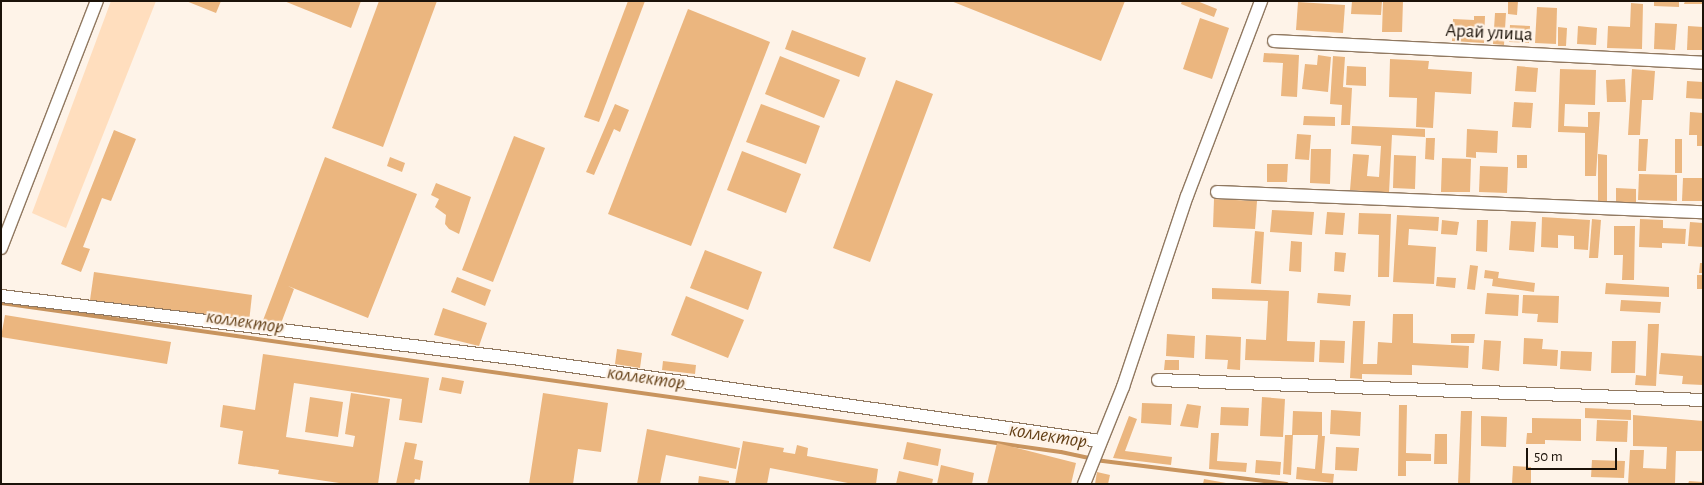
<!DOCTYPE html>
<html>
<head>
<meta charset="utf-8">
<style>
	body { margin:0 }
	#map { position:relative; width:1704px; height:485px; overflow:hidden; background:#fef3e8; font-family:"Alegreya Sans",sans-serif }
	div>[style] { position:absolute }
	.green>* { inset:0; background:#ffdebe }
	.stream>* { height:4px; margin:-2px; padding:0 2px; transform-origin:2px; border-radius:2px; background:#c8945e }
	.building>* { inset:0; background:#ebb67f }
	.roads { filter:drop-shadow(1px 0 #907860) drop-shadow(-1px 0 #907860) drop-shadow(0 1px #907860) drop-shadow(0 -1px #907860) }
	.minor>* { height:12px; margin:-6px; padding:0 6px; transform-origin:6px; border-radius:6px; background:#fff }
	span { translate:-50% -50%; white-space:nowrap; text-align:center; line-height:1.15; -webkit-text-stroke:4.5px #fef3e8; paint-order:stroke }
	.street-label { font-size:19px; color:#1b1209 }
	.water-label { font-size:20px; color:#633f16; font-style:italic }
	.frame { position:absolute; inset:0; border:2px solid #1b1209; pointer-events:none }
	.scale { position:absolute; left:1526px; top:448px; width:91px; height:22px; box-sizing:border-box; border:2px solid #1b1209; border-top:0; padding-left:6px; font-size:15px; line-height:18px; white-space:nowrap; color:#1b1209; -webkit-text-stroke:4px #fef3e8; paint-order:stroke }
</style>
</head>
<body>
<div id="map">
	<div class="green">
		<div style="clip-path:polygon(111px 1px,156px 1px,66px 228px,32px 213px)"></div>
	</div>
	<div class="stream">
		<div style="left:1px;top:303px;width:1070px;rotate:8deg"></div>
		<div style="left:1061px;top:452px;width:43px;rotate:12.1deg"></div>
		<div style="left:1103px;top:461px;width:185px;rotate:7.1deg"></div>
	</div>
	<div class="building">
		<div style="clip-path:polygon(186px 1px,221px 1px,216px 13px)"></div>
		<div style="clip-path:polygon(284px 1px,361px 1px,351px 28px)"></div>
		<div style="clip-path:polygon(379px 1px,437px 1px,383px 147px,332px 128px)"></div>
		<div style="clip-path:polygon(628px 1px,645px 1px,599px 122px,584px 117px)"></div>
		<div style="clip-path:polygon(951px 1px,1125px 1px,1101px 61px)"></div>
		<div style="clip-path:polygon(1182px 1px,1197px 1px,1217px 9px,1214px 17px,1181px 4px)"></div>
		<div style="clip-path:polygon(1352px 1px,1382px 1px,1381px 15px,1351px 14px)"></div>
		<div style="clip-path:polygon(1383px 1px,1403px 1px,1402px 32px,1382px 32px)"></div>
		<div style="clip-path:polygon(1508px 1px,1518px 1px,1517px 15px,1508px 14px)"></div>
		<div style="clip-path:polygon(1654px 1px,1679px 1px,1679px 7px,1654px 6px)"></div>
		<div style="clip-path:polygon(1685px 1px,1703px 1px,1703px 4px,1684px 4px)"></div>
		<div style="clip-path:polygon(1298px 2px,1345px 5px,1343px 33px,1296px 30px)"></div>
		<div style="clip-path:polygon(1631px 3px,1643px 4px,1642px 49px,1607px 48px,1608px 26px,1630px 27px)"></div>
		<div style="clip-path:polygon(1537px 7px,1557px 8px,1556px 44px,1535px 43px)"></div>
		<div style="clip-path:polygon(688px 9px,770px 42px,691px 246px,608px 214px)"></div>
		<div style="clip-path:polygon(1495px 13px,1506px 13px,1504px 45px,1493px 44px)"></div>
		<div style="clip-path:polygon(1474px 16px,1485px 16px,1484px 43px,1452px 41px,1453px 19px,1474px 20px)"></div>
		<div style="clip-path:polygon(1200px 18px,1229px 28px,1212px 79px,1183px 69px)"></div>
		<div style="clip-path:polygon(1655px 23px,1677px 24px,1675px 50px,1654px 49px)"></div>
		<div style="clip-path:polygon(1510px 25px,1530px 26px,1529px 43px,1509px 42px)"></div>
		<div style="clip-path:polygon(1578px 26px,1597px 28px,1596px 45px,1577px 44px)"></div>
		<div style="clip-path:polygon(1688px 26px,1703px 27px,1703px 50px,1687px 50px)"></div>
		<div style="clip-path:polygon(1558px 27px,1567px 28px,1566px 46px,1558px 46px)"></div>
		<div style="clip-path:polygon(792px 30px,866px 58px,859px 77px,785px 49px)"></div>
		<div style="clip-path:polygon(1264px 53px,1299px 55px,1297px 97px,1281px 96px,1283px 63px,1263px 62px)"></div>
		<div style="clip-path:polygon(1318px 55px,1331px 57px,1328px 92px,1302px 89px,1305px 64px,1317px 65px)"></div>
		<div style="clip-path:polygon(780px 56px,840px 80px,824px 118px,765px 94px)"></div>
		<div style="clip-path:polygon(1333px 56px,1345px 57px,1343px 87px,1352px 88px,1350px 125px,1341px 125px,1342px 105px,1330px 104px)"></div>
		<div style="clip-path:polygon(1390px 59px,1429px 61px,1428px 69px,1472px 72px,1471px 94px,1435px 92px,1433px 128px,1416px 127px,1417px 98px,1389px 97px)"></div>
		<div style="clip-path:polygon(1347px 66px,1366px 67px,1366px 86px,1346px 85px)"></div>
		<div style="clip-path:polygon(1517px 66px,1538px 68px,1536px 92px,1515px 91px)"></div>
		<div style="clip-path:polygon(1560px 69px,1596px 70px,1595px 105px,1565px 104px,1564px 126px,1588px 127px,1588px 112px,1600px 112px,1596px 176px,1585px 176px,1585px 133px,1558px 132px)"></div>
		<div style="clip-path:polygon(1632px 69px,1655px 71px,1653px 100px,1642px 100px,1640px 135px,1628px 135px)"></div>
		<div style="clip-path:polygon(1625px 79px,1626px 102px,1607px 102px,1606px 80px)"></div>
		<div style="clip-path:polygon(896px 80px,933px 94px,870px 262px,833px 248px)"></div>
		<div style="clip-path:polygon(1687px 81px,1703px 82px,1703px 99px,1686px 98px)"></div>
		<div style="clip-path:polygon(1514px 102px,1533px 103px,1531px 128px,1512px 127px)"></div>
		<div style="clip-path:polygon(615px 104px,629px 110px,620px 132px,614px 129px,594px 175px,586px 172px)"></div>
		<div style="clip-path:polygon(761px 104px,820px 126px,806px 164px,746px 142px)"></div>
		<div style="clip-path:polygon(1690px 112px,1703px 113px,1703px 146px,1697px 146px,1697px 135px,1689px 135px)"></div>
		<div style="clip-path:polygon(1304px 116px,1335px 117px,1335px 126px,1303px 125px)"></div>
		<div style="clip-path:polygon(1352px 126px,1425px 129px,1425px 137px,1392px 135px,1389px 193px,1350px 190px,1353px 154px,1369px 155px,1367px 176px,1379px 177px,1381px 146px,1351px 144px)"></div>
		<div style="clip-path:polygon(1467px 129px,1498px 131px,1497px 153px,1476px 152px,1476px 158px,1466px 157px)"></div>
		<div style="clip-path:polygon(114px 130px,136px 139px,111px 201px,102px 198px,83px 247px,90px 249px,81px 272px,61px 264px)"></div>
		<div style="clip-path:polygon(1297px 134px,1311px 135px,1309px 160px,1295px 159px)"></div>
		<div style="clip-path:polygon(514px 136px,545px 148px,493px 282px,462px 270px)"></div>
		<div style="clip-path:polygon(1426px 138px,1435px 138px,1434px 160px,1425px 159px)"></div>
		<div style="clip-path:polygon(1639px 139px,1648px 139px,1646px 171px,1638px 171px)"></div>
		<div style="clip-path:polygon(1675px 139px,1682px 139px,1682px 173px,1675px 173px)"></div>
		<div style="clip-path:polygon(1311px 149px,1331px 149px,1330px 184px,1310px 183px)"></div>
		<div style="clip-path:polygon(742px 151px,801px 174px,786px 213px,727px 190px)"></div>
		<div style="clip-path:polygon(1598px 154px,1607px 155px,1607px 201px,1598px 201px)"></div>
		<div style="clip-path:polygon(1394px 155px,1416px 156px,1415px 189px,1393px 188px)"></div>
		<div style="clip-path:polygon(1517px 155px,1527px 155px,1527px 168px,1517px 168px)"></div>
		<div style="clip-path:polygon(325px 157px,417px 194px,368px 318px,288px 286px,294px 289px,280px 326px,262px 323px)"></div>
		<div style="clip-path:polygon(390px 157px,405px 163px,402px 172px,387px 166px)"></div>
		<div style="clip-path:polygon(1442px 158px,1471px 159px,1470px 192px,1441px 192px)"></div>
		<div style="clip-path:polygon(1267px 164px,1288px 164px,1287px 182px,1267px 182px)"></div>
		<div style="clip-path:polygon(1480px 166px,1508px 167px,1507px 193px,1479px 192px)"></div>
		<div style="clip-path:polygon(1639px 174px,1677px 175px,1677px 201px,1638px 200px)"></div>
		<div style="clip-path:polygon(1683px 178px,1703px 178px,1703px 201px,1682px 201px)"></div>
		<div style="clip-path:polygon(436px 183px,471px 197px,459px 234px,449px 229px,445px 224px,446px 215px,435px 207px,439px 199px,431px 195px)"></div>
		<div style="clip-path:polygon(1616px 188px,1636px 189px,1636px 204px,1616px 203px)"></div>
		<div style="clip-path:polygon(1214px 199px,1257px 201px,1255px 229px,1213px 227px)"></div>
		<div style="clip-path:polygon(1272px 210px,1314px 212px,1312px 235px,1270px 232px)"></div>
		<div style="clip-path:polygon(1327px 212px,1345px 213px,1343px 235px,1325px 234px)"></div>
		<div style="clip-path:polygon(1359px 213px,1391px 214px,1389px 277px,1378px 277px,1379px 235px,1358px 234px)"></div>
		<div style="clip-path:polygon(1397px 215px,1439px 217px,1438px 231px,1409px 229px,1408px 245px,1436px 247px,1434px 284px,1393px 282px)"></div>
		<div style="clip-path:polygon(1542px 217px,1590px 220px,1588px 250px,1574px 249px,1574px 236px,1558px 235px,1558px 248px,1541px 247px)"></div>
		<div style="clip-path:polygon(1592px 219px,1601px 220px,1598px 258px,1589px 258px)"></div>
		<div style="clip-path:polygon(1640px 219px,1663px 220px,1663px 228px,1686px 229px,1685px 244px,1662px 243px,1662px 248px,1639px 247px)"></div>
		<div style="clip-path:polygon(1442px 220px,1459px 222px,1457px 235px,1441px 234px)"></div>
		<div style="clip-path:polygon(1477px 220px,1488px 220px,1487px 252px,1476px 251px)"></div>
		<div style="clip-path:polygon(1511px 221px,1536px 222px,1534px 252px,1509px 250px)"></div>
		<div style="clip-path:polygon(1690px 222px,1703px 223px,1703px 247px,1688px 246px)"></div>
		<div style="clip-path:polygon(1614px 226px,1635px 226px,1634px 280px,1622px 280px,1623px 255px,1614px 255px)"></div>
		<div style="clip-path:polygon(1255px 231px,1264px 232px,1261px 284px,1251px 283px)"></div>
		<div style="clip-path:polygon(1291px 241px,1302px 242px,1301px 272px,1289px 271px)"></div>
		<div style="clip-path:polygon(705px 250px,762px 272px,748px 310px,690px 288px)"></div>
		<div style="clip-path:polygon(1335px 252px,1346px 253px,1344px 272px,1334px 271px)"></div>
		<div style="clip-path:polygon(1700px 263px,1703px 263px,1703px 273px,1699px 273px)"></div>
		<div style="clip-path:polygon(1470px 265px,1478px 266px,1475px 290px,1467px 289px)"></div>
		<div style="clip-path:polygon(1485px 270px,1499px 272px,1498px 278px,1535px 283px,1534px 292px,1492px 286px,1493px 279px,1484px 278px)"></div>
		<div style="clip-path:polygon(94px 272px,252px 295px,249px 322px,90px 300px)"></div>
		<div style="clip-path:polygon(1697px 275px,1703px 275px,1703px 289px,1697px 289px)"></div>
		<div style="clip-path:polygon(457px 277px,491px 290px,485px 306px,451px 292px)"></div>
		<div style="clip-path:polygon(1437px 277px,1456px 278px,1455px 288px,1436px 286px)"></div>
		<div style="clip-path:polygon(1606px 283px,1669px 287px,1669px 297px,1605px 294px)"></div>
		<div style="clip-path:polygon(1212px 288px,1289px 291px,1287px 341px,1315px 342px,1314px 362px,1245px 360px,1246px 339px,1266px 340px,1268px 301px,1212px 299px)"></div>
		<div style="clip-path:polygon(1318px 293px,1351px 295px,1350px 306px,1317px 303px)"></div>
		<div style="clip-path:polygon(1487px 293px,1519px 295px,1518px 316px,1485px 314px)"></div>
		<div style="clip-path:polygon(1523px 295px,1559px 296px,1558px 323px,1537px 322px,1538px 314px,1522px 313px)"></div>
		<div style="clip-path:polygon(686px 296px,744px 320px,728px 358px,671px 335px)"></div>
		<div style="clip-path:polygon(1621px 300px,1661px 302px,1660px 313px,1620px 311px)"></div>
		<div style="clip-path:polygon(443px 308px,487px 323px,479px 346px,434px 335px)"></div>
		<div style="clip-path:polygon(1393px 314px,1413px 314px,1413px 343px,1469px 346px,1468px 368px,1412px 365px,1412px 375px,1362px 374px,1362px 379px,1350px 378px,1353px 321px,1365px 321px,1363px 364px,1377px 364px,1378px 342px,1392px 343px)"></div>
		<div style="clip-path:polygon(5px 315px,171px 342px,167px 364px,1px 337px)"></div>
		<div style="clip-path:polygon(1648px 324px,1659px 324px,1656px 386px,1635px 385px,1636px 375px,1646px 376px)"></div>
		<div style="clip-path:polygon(1167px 334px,1195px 336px,1194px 358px,1166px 356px)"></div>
		<div style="clip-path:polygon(1451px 334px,1475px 334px,1474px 343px,1451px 343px)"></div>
		<div style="clip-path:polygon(1206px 335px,1241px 337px,1240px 370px,1227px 369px,1228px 360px,1205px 359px)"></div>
		<div style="clip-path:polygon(1524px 338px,1543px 339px,1542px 349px,1558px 350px,1557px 366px,1523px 364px)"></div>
		<div style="clip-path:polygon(1320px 340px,1345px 341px,1344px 363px,1319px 362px)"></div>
		<div style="clip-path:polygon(1484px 340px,1501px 341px,1499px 371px,1482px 369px)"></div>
		<div style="clip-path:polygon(1612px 341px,1636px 341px,1635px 373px,1611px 373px)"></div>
		<div style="clip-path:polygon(617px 349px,642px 353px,640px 368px,615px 364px)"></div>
		<div style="clip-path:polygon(1561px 351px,1592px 352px,1591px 371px,1560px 369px)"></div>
		<div style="clip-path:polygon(1661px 353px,1703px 356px,1703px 385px,1682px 384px,1683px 376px,1659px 374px)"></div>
		<div style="clip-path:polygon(263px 354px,429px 378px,422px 423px,399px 420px,402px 399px,294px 383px,286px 437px,353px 447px,355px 436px,345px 434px,351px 393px,390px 399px,378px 484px,346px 484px,278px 474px,279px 470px,238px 464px,243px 431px,220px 427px,223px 405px,255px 410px)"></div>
		<div style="clip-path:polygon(1165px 360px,1179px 360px,1179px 370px,1164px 370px)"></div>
		<div style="clip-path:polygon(663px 361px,696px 365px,695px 374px,662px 370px)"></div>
		<div style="clip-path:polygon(442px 377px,464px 381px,461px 394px,439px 390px)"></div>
		<div style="clip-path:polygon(543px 393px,608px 403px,601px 452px,578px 449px,573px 484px,529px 484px)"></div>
		<div style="clip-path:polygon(310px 397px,343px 402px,338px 437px,305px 432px)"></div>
		<div style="clip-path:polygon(1262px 397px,1285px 399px,1283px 437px,1260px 436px)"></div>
		<div style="clip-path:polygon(1142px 403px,1172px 404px,1171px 425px,1141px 423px)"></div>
		<div style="clip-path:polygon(1187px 404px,1201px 406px,1198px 428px,1180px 426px)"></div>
		<div style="clip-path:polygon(1399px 405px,1407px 405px,1406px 453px,1431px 454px,1431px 461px,1406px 461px,1406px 476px,1398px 476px)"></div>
		<div style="clip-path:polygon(1221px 407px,1249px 408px,1248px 426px,1220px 425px)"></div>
		<div style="clip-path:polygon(1585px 408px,1631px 410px,1631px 420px,1585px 418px)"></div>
		<div style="clip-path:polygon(1331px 410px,1361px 412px,1360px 436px,1330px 434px)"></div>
		<div style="clip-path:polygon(1293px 411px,1322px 412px,1322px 436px,1325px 436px,1322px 473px,1334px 474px,1333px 483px,1296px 479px,1297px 467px,1315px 469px,1318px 435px,1292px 435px)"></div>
		<div style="clip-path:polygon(1461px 411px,1472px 411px,1470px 484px,1458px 484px)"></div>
		<div style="clip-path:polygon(1633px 415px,1703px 421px,1703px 451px,1676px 451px,1675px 484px,1628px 484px,1630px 450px,1644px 450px,1643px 468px,1666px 469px,1667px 447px,1633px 446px)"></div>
		<div style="clip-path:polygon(1129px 416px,1137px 419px,1125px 451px,1172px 457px,1171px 465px,1113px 458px)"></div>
		<div style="clip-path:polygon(1481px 416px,1507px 417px,1506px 447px,1481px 446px)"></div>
		<div style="clip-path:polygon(1532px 418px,1581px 419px,1581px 441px,1545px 440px,1545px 444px,1526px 444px,1527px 433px,1532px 433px)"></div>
		<div style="clip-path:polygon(1597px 420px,1628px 421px,1627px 442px,1596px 441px)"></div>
		<div style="clip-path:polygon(647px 429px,740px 448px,736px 469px,666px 455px,660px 484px,637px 484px)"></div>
		<div style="clip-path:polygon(1211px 433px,1219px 433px,1217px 461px,1247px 463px,1246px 472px,1209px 469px)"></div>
		<div style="clip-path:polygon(1435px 434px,1447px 434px,1447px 464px,1434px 464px)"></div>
		<div style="clip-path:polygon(1285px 435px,1293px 435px,1291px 475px,1283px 474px)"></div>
		<div style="clip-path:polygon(743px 441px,784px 448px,783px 452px,795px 454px,797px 445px,808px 448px,807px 456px,878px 469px,876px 484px,853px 484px,770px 468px,767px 484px,735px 484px)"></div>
		<div style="clip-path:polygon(405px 442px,417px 444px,414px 459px,423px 461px,420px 480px,415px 479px,414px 484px,396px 484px)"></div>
		<div style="clip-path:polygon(907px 442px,941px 449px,938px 466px,903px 459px)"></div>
		<div style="clip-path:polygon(997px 443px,1076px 463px,1071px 484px,987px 484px)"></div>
		<div style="clip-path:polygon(1336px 447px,1359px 448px,1357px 471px,1335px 470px)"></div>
		<div style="clip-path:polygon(1256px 460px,1281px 462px,1280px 475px,1255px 473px)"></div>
		<div style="clip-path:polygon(1592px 460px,1625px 461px,1624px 478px,1591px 477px)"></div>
		<div style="clip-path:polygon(941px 465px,974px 473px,972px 484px,937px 484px)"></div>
		<div style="clip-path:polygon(1513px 466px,1531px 467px,1531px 484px,1512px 484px)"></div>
		<div style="clip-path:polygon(899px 471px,933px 479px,932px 484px,896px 484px)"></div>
		<div style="clip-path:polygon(1097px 472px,1110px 475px,1108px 484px,1095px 484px)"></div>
		<div style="clip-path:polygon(699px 476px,729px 481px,729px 484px,698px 484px)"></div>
		<div style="clip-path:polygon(1204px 479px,1226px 483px,1226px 484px,1203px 484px)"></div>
		<div style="clip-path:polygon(1689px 481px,1703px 482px,1703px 484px,1688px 484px)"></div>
	</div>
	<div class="roads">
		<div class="minor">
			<div style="left:1274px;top:41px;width:430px;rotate:2.9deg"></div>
			<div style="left:1217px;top:192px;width:486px;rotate:2.4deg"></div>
			<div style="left:1px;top:248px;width:265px;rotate:-68.8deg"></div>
			<div style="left:1px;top:296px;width:523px;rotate:6.92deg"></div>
			<div style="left:520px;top:359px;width:586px;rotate:8.05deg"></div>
			<div style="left:1158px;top:380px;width:545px;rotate:2.1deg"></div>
			<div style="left:1084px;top:484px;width:105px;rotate:-68.1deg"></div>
			<div style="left:1123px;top:387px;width:201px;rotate:-71.5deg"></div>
			<div style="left:1187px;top:196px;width:209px;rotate:-69.2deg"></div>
		</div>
	</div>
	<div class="street-label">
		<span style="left:1489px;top:33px;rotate:3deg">Арай улица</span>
	</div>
	<div class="water-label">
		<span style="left:245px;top:322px;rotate:8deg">коллектор</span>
		<span style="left:646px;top:378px;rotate:8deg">коллектор</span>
		<span style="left:1048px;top:436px;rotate:9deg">коллектор</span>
	</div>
	<div class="frame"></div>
	<div class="scale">50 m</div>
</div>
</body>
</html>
